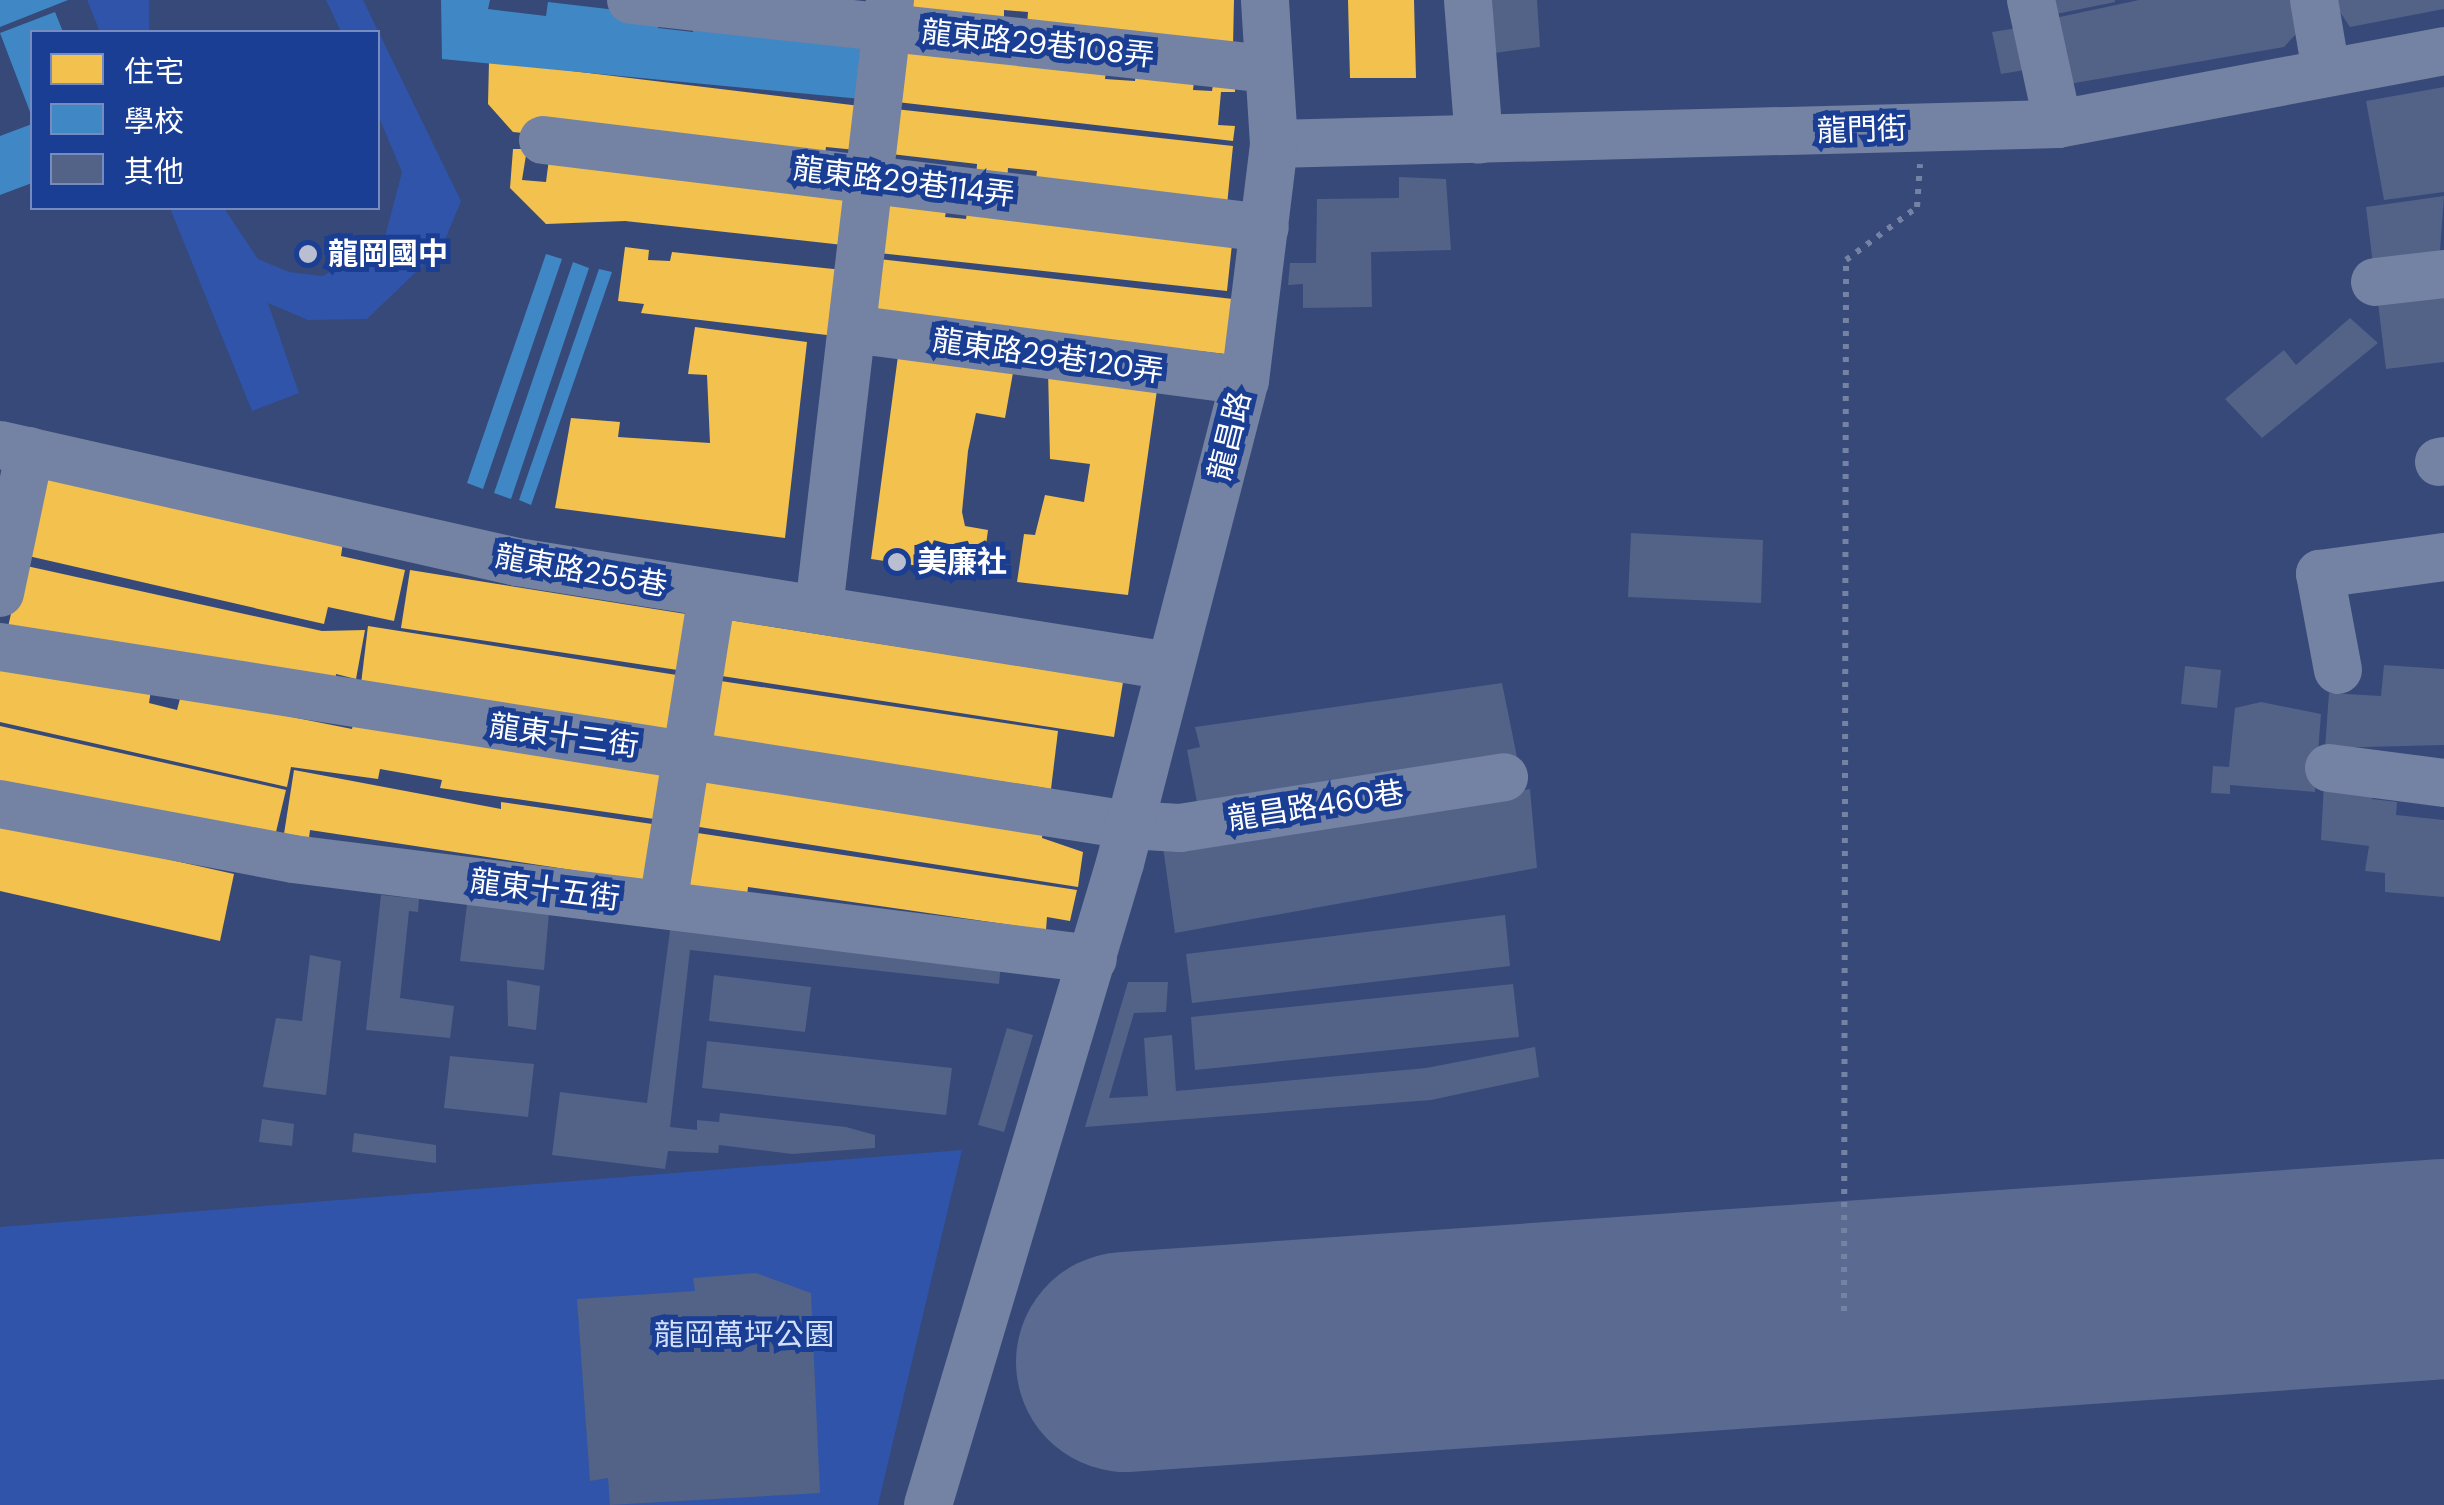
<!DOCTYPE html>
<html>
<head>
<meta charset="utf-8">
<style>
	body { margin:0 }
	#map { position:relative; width:2444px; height:1505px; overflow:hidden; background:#364978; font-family:"DM Sans","Noto Sans TC",sans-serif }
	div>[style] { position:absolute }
	.green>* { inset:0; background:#2f54aa }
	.homes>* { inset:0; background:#f2c14e }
	.schools>* { inset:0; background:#3f88c5 }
	.runway>* { height:220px; margin:-110px; padding:0 110px; transform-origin:110px; border-radius:110px; background:#5a6a91 }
	.building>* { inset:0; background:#536287 }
	.path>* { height:6px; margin-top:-3px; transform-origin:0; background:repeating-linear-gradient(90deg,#7482a3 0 5px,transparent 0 13px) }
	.minor>* { height:48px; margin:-24px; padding:0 24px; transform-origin:24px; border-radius:24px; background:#7482a3 }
	.dots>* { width:28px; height:28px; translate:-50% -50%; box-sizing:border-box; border:5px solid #1a3e94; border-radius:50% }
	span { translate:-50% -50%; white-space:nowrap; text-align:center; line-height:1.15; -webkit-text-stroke:10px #1a3e94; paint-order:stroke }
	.street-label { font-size:30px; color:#fff }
	.poi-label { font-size:30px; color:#fff; font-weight:700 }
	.left { translate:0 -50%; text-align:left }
	.park-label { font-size:30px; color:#d2dffb }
	.legend { position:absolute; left:30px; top:30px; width:350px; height:180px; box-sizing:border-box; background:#1a3e94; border:2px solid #768bbf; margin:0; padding:12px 18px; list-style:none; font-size:30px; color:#fff }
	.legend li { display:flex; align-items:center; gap:20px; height:50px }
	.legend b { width:50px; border:2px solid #768bbf }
</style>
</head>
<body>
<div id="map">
	<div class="green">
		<div style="clip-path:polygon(87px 0,149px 0,149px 32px,100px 32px)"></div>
		<div style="clip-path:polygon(326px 0,363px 0,461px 201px,442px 247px,367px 319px,308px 320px,268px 303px,299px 393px,252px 411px,170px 208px,224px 208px,258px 259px,289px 272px,323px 276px,385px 237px,402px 172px,378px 115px,378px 32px,341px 32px)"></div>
		<div style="clip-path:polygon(962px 1150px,878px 1505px,0 1505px,0 1227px)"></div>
	</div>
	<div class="homes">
		<div style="clip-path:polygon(908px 0,1234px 0,1233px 47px,1027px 25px,1028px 12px,1004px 10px,1004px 23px,907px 12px)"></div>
		<div style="clip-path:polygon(1348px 0,1414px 0,1416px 78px,1350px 78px)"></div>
		<div style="clip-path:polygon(904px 42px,1107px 64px,1105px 79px,1135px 81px,1136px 68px,1195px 75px,1193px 90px,1212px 91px,1214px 77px,1235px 79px,1235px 92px,1221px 92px,1218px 125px,1235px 126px,1233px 141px,897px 102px)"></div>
		<div style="clip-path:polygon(489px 61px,860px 106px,856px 150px,826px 147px,824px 162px,513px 132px,488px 104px)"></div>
		<div style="clip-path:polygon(895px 109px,1233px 146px,1227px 205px,1035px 186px,1037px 171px,1008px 168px,1007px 182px,976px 179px,977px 164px,891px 154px)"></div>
		<div style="clip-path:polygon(513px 149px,527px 149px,522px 180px,546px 182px,550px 151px,851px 187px,843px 245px,625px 221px,546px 224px,510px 188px)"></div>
		<div style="clip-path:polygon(886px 199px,948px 201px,945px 217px,966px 219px,968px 205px,1233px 235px,1227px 291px,879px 253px)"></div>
		<div style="clip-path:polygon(625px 247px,649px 250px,648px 260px,670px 261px,672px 252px,843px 270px,835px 336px,641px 313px,644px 304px,618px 301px)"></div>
		<div style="clip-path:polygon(879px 259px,1233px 299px,1234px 355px,873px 314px)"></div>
		<div style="clip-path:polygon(695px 327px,807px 342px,785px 538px,555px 508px,571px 418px,620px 422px,618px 437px,710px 443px,707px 375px,688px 374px)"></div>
		<div style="clip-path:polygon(898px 356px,1014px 367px,1005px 418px,976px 413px,968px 451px,962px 512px,965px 526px,988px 530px,982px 575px,871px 559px)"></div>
		<div style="clip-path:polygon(1048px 369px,1158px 383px,1128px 595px,1017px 582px,1024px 534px,1035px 535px,1045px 495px,1084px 502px,1090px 464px,1050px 459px)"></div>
		<div style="clip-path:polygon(41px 478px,344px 535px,341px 556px,405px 570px,394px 621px,328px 607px,324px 624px,24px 555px)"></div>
		<div style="clip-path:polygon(22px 565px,322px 631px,365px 630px,356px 679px,336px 674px,335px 683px,8px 627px)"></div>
		<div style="clip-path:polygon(410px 570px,692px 615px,684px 671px,401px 628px)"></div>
		<div style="clip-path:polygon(723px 619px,1123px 682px,1114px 737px,715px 675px)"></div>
		<div style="clip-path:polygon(368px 626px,683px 676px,674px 731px,361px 684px)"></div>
		<div style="clip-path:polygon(0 656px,151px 690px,149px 703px,177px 710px,181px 695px,352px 729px,355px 716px,670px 761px,661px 820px,440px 788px,442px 780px,380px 769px,378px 779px,291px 767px,287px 787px,0 722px)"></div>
		<div style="clip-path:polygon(714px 680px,1058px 731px,1051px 789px,706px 736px)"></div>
		<div style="clip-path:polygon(0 726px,286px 790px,271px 853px,0 792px)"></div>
		<div style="clip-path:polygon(294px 770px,501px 809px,501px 802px,659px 825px,651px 882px,310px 830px,308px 846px,281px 853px)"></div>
		<div style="clip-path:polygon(700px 771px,1044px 822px,1042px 838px,1083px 852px,1078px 887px,693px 826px)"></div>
		<div style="clip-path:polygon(0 822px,234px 874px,220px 941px,0 891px)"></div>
		<div style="clip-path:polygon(691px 832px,1077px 890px,1070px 921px,1047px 917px,1046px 930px,748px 887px,747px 896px,683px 888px)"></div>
	</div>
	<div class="schools">
		<div style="clip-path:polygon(0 0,68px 0,0 27px)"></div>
		<div style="clip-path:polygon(441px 0,490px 0,488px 9px,546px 16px,548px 2px,659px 15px,658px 28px,693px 32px,694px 18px,869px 38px,861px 99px,442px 59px)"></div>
		<div style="clip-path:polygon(55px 12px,63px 32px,32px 32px,32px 117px,0 33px)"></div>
		<div style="clip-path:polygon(32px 124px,32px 183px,0 195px,0 136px)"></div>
		<div style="clip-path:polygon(546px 254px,562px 259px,483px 489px,467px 483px)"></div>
		<div style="clip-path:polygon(573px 262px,589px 268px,511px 499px,494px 493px)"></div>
		<div style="clip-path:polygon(599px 269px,612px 272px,531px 505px,519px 500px)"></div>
	</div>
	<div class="runway">
		<div style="left:1126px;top:1362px;width:1321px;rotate:-4.04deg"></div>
	</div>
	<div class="building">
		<div style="clip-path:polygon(1492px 0,1537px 0,1540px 47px,1494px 53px)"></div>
		<div style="clip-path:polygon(2053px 0,2115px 0,2115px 2px,2056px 14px)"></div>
		<div style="clip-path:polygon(2139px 0,2295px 0,2298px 32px,2284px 47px,2069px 84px,2055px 18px)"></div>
		<div style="clip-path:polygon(2332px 0,2444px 0,2444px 9px,2350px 27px)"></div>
		<div style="clip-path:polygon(2023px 27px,2030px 69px,2001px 74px,1992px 32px)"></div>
		<div style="clip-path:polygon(2444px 87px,2444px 192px,2384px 200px,2366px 101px)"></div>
		<div style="clip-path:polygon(1399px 177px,1446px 179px,1451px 250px,1371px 252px,1372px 307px,1303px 308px,1303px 284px,1288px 285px,1290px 263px,1316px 263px,1317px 199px,1399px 198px)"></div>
		<div style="clip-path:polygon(2444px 196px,2439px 264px,2374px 273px,2366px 207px)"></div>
		<div style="clip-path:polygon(2444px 297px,2444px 362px,2386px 369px,2378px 303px)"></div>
		<div style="clip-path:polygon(2350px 318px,2378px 343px,2262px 438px,2225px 399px,2284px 350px,2296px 365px)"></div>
		<div style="clip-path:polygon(1631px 533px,1763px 540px,1761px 603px,1628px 597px)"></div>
		<div style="clip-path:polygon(2384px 665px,2444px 669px,2444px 745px,2325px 748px,2329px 693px,2381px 696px)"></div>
		<div style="clip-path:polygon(2185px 666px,2221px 670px,2217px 708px,2181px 704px)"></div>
		<div style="clip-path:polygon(1502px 683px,1518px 762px,1199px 813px,1187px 750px,1200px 747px,1195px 727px)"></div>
		<div style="clip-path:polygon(2261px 702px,2321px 714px,2315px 792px,2230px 785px,2230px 794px,2211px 793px,2213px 766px,2229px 767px,2235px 708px)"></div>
		<div style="clip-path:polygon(2324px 782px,2373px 787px,2372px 799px,2397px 802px,2396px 815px,2444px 820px,2444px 897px,2385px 892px,2385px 873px,2365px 871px,2369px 846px,2321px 840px)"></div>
		<div style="clip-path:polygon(1530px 789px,1537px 868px,1175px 933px,1163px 847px)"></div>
		<div style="clip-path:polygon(469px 888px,550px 901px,544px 970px,460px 961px)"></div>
		<div style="clip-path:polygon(381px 895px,419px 899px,418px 912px,409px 911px,400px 998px,454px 1006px,450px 1038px,366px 1030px)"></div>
		<div style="clip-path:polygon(1505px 915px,1510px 966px,1192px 1003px,1186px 954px)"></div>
		<div style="clip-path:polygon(671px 923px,1001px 962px,999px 984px,690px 950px,670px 1127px,697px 1130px,697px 1120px,719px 1122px,720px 1113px,846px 1127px,875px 1135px,875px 1148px,792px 1154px,719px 1145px,718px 1153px,668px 1151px,665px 1169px,552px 1155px,560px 1092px,647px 1103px)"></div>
		<div style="clip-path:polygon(310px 955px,341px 961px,326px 1095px,263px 1087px,276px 1018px,302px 1021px)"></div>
		<div style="clip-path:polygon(714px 975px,811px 987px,805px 1032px,709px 1021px)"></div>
		<div style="clip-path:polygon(507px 980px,540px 986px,536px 1030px,508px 1026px)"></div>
		<div style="clip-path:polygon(1128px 982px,1168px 982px,1166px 1012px,1134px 1013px,1109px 1098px,1148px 1096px,1144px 1038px,1172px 1035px,1176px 1091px,1426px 1068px,1535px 1047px,1539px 1077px,1431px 1100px,1085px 1127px)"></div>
		<div style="clip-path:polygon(1513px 984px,1519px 1037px,1195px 1070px,1191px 1017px)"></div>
		<div style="clip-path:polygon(1007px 1028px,1033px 1035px,1004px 1132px,978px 1125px)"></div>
		<div style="clip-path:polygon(707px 1041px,952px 1068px,946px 1115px,702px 1088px)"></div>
		<div style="clip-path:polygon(450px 1056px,534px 1064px,528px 1117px,444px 1108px)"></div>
		<div style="clip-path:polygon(262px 1119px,294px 1124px,292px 1146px,259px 1142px)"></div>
		<div style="clip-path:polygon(354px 1133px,436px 1145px,436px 1163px,352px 1152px)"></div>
		<div style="clip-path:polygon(756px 1273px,811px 1293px,820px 1493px,610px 1505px,608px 1478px,590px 1481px,577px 1299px,695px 1291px,693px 1278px)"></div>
	</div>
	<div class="path">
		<div style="left:1844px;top:1311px;width:1051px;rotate:-89.89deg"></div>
		<div style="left:1846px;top:260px;width:89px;rotate:-36.7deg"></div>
		<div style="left:1917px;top:207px;width:43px;rotate:-86deg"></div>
	</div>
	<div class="minor">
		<div style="left:631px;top:0;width:640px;rotate:6.19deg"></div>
		<div style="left:1468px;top:0;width:140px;rotate:85.5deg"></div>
		<div style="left:2031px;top:0;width:127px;rotate:77.7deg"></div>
		<div style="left:2314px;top:0;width:73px;rotate:80.5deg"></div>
		<div style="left:543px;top:140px;width:727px;rotate:6.95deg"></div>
		<div style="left:1274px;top:144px;width:784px;rotate:-1.46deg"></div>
		<div style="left:2058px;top:124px;width:393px;rotate:-10.7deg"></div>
		<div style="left:2375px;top:282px;width:69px;rotate:-6.6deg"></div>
		<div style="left:852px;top:329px;width:396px;rotate:7.5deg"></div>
		<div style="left:0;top:445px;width:530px;rotate:12.75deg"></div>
		<div style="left:517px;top:562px;width:660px;rotate:9.06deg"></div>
		<div style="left:2439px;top:462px;width:5px;rotate:-11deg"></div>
		<div style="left:0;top:593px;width:145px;rotate:-78.1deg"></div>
		<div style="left:819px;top:608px;width:612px;rotate:-83.34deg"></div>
		<div style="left:0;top:647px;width:1142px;rotate:8.97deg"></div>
		<div style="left:1128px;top:825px;width:52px;rotate:3.3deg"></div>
		<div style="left:1180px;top:828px;width:328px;rotate:-8.9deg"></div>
		<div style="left:2338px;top:670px;width:98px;rotate:-100.6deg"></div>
		<div style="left:2320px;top:574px;width:125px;rotate:-7.8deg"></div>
		<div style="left:2329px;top:768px;width:116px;rotate:7.4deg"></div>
		<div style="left:0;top:804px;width:298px;rotate:10.6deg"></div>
		<div style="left:293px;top:859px;width:806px;rotate:7.13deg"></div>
		<div style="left:663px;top:904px;width:314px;rotate:-81deg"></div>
		<div style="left:928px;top:1505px;width:670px;rotate:-73.35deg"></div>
		<div style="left:1120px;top:863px;width:498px;rotate:-75.5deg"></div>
		<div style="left:1245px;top:381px;width:239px;rotate:-83deg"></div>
		<div style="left:1274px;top:144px;width:144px;rotate:-93.6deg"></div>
	</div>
	<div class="dots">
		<div style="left:308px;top:254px;background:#b9bfd0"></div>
		<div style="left:897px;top:562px;background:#b9bfd0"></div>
	</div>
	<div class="street-label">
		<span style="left:1038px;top:44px;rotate:6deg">龍東路29巷108弄</span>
		<span style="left:1862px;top:130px;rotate:-2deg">龍門街</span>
		<span style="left:904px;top:182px;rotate:7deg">龍東路29巷114弄</span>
		<span style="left:1048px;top:356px;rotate:8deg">龍東路29巷120弄</span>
		<span style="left:1230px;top:436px;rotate:-76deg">龍昌路</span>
		<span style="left:581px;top:571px;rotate:10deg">龍東路255巷</span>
		<span style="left:564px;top:736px;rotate:8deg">龍東十三街</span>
		<span style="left:1316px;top:806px;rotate:-9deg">龍昌路460巷</span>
		<span style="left:545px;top:890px;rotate:7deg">龍東十五街</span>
	</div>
	<div class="poi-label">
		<span class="left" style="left:328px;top:254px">龍岡國中</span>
		<span class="left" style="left:917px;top:562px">美廉社</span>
	</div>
	<div class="park-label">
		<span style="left:744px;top:1335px">龍岡萬坪公園</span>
	</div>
	<ul class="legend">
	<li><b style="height:28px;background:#f2c14e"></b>住宅</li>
	<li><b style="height:28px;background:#3f88c5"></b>學校</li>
	<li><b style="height:28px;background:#536287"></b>其他</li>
	</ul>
</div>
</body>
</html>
